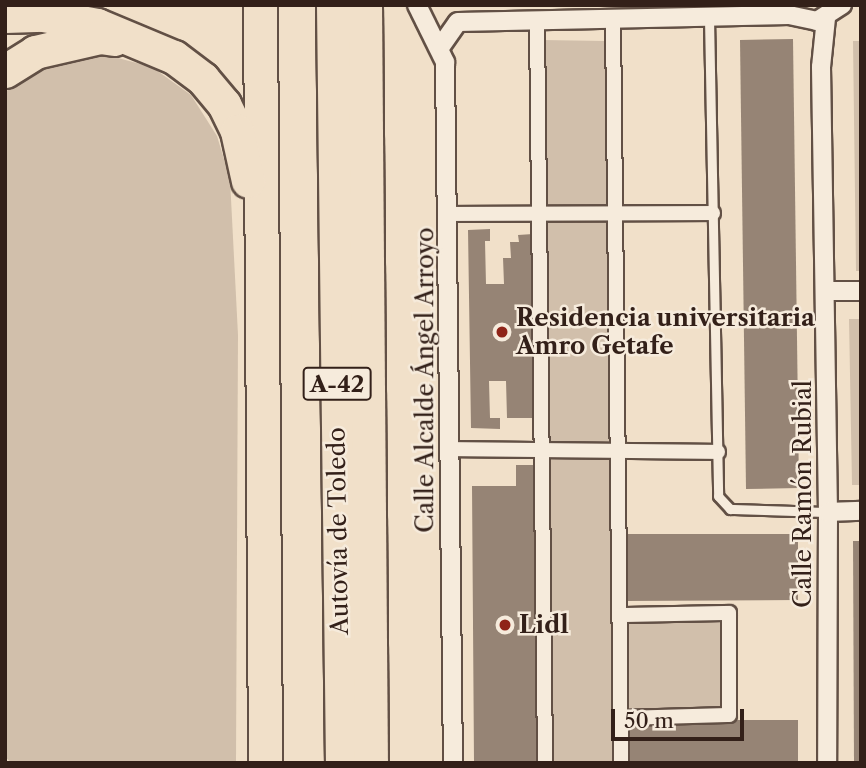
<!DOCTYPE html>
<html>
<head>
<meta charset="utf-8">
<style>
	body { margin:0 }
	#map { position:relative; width:866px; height:768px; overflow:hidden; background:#f1e0c9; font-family:"Libre Caslon Text",serif }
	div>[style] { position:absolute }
	.green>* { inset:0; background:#d1bfab }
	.building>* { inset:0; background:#968475 }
	.roads { filter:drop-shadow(2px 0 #625045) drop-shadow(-2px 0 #625045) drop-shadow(0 2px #625045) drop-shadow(0 -2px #625045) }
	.service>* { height:9px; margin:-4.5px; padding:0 4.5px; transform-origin:4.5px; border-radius:4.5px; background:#f6ebdc }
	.pedestrian>* { height:14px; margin:-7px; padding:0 7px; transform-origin:7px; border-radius:7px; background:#f6ebdc }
	.minor>* { height:18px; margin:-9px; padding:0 9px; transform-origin:9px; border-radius:9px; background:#f6ebdc }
	.motorway>* { height:33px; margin:-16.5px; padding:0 16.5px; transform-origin:16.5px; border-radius:16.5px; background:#f1e0c9 }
	.dots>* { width:19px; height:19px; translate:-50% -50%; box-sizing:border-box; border:4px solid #f6ebdc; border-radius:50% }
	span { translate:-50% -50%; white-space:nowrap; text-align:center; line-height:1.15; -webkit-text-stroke:5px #f6ebdc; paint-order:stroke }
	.shield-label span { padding:2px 5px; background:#f6ebdc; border:2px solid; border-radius:5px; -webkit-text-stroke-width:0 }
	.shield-label { font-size:23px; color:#332019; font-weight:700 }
	.poi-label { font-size:24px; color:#332019; font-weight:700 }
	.left { translate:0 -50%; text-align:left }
	.street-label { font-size:24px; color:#332019 }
	.frame { position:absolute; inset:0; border:7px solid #332019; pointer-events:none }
	.scale { position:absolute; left:611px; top:709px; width:133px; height:32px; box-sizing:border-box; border:4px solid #332019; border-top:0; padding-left:9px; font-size:21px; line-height:24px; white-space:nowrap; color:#332019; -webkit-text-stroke:5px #f6ebdc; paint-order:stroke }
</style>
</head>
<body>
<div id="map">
	<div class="green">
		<div style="clip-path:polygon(542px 40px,605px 41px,616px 621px,723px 618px,722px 709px,617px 763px,548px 763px)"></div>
		<div style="clip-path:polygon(853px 41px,861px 41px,861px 271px,856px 271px)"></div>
		<div style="clip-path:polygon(99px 53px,152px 67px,191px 95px,217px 136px,230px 179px,238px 335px,236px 763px,12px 763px,5px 757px,5px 92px,53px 60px)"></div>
		<div style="clip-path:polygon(849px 319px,861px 319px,861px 485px,852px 485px)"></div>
	</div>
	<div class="building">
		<div style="clip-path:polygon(793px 39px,799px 488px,746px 489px,740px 40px)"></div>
		<div style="clip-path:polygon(490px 229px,490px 241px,485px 241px,486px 284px,504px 284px,503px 258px,511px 258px,510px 242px,519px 242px,518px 235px,533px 234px,535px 418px,507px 418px,506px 381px,489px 381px,490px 418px,500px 418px,500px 429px,471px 428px,468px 230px)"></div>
		<div style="clip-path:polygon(516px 465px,537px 465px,539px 763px,474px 763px,472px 486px,516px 486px)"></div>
		<div style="clip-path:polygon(626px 534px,798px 534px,798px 600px,626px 601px)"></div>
		<div style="clip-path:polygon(853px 541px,861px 541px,861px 763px,854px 763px)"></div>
		<div style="clip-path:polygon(627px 720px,798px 720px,798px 763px,627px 763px)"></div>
	</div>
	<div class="roads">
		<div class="service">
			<div style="left:709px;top:18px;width:478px;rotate:88.9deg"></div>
			<div style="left:718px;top:496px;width:18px;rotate:47deg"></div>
			<div style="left:730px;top:509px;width:98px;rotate:1.8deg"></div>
		</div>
		<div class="pedestrian">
			<div style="left:613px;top:20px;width:743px;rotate:89.38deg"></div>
			<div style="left:537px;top:21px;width:742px;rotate:89.38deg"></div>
			<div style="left:449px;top:214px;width:264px;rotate:-0.2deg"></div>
			<div style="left:450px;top:449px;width:268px;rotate:0.6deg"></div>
			<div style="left:620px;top:615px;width:109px;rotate:-1.1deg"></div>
			<div style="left:729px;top:613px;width:102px;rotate:90deg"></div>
			<div style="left:729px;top:715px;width:108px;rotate:178.4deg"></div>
		</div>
		<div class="minor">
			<div style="left:417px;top:5px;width:64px;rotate:63.8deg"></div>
			<div style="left:445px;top:62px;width:701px;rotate:89.35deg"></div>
			<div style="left:782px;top:5px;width:12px;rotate:55deg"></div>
			<div style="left:789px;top:15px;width:29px;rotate:12deg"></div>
			<div style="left:817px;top:21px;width:30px;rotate:-33deg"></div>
			<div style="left:826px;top:18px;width:49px;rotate:95.8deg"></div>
			<div style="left:821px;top:67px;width:445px;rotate:89.1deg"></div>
			<div style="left:828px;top:512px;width:251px;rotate:90.2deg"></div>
			<div style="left:441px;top:46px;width:29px;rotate:-55deg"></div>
			<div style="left:458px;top:22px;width:331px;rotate:-1.2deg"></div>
			<div style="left:826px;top:291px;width:35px"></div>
			<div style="left:828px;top:512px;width:33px;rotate:-2deg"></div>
		</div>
		<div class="motorway">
			<div style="left:260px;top:5px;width:758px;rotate:89.62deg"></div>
			<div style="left:333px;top:5px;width:758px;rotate:89.32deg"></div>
			<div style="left:365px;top:5px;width:758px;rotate:89.55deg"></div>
			<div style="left:5px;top:16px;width:38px;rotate:-2deg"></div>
			<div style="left:43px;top:15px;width:55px;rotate:10.5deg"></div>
			<div style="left:97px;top:25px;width:83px;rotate:22.6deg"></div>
			<div style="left:174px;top:57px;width:36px;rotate:37deg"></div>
			<div style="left:203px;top:79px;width:33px;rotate:50deg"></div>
			<div style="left:224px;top:104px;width:30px;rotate:64deg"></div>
			<div style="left:237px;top:131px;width:51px;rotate:77.6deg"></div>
			<div style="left:5px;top:71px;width:36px;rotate:-32deg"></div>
			<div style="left:35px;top:52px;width:67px;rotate:-13deg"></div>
			<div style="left:100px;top:37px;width:14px;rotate:8deg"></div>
		</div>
	</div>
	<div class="dots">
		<div style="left:502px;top:332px;background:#8f2418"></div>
		<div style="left:505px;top:625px;background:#8f2418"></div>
	</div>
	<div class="shield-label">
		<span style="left:337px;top:384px">A-42</span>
	</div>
	<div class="poi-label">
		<span class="left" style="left:516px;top:332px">Residencia universitaria<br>Amro Getafe</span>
		<span class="left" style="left:519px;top:625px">Lidl</span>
	</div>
	<div class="street-label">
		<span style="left:425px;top:380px;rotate:-90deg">Calle Alcalde Ángel Arroyo</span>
		<span style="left:803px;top:494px;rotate:-90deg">Calle Ramón Rubial</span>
		<span style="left:338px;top:531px;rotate:-91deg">Autovía de Toledo</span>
	</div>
	<div class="frame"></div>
	<div class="scale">50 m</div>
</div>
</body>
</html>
